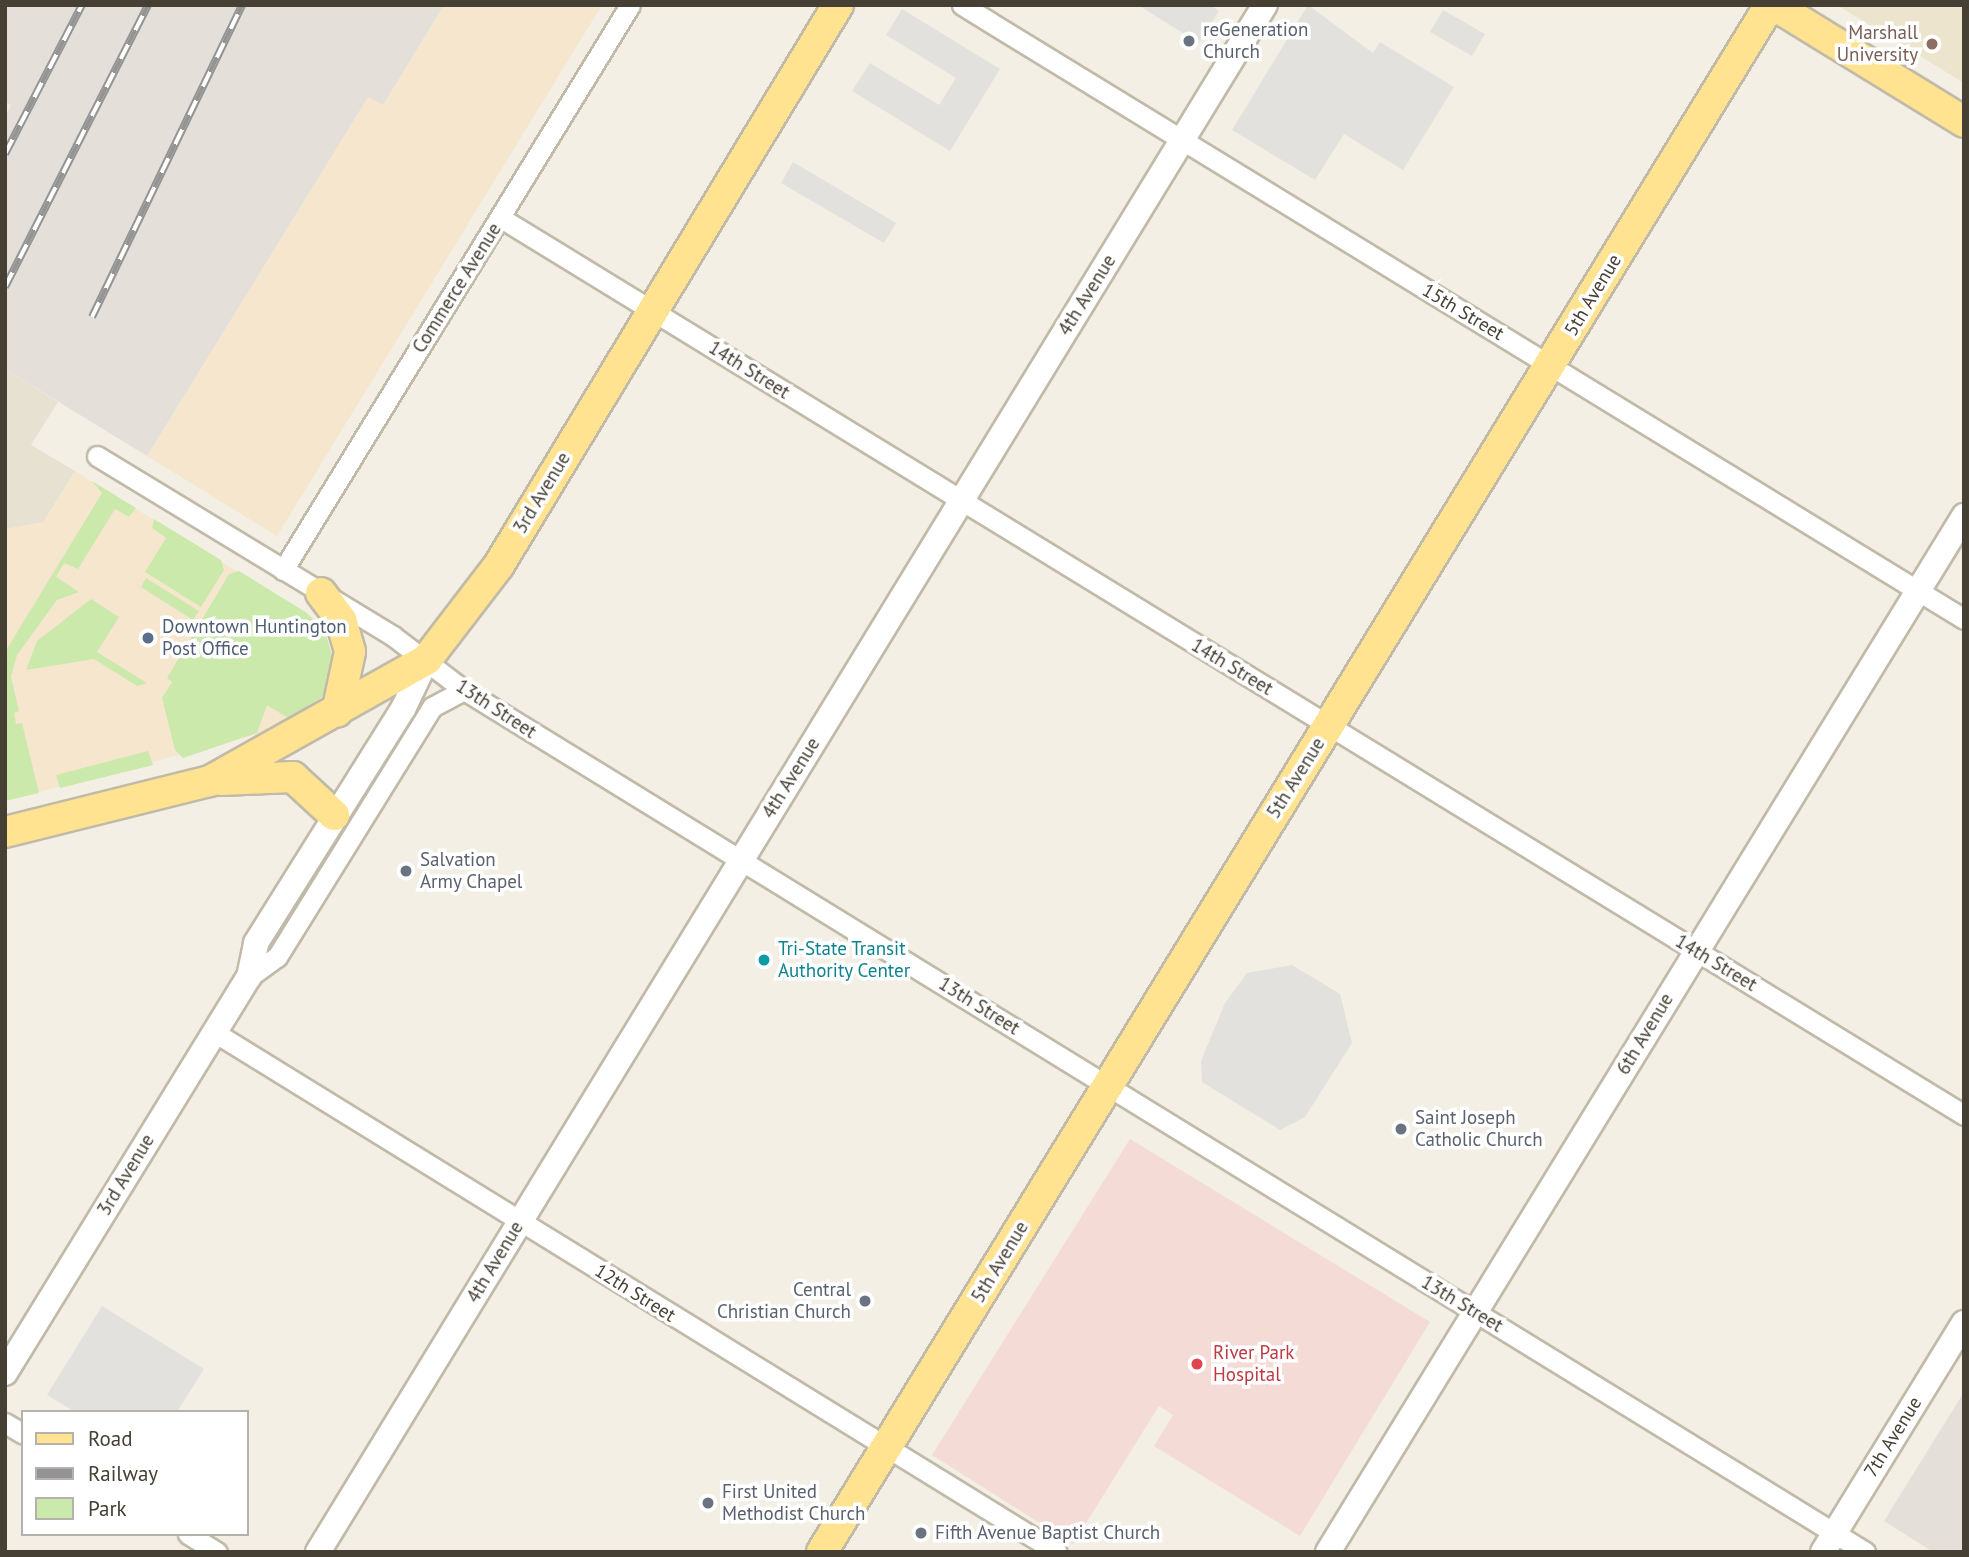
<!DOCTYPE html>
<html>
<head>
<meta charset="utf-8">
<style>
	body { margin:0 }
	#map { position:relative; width:1969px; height:1557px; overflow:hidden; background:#f3efe4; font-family:"PT Sans",sans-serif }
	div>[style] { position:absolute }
	.residential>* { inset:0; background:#e7e1d2 }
	.commercial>* { inset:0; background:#f6e6ce }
	.industrial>* { inset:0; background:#e4e0d9 }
	.education>* { inset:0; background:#ece4cd }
	.medical>* { inset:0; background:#f4dbd6 }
	.green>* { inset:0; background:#cbe9ab }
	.parking>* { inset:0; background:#e3e1dd }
	.roads { filter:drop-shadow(2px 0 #c1baa9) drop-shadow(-2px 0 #c1baa9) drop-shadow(0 2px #c1baa9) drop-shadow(0 -2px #c1baa9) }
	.minor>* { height:19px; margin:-9.5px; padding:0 9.5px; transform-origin:9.5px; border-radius:9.5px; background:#fff }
	.tertiary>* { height:24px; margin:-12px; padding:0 12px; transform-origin:12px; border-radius:12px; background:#fff }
	.primary>* { height:30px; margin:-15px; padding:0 15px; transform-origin:15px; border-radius:15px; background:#ffe390 }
	.rail>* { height:8px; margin-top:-4px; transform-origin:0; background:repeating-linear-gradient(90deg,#fff 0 16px,#949494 0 32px); box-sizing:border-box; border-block:2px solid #949494 }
	.dots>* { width:19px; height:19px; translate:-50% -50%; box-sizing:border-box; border:4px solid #fff; border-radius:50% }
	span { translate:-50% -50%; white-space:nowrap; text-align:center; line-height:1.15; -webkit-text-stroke:7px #fff; paint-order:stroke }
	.worship-label { font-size:19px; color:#5b616d }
	.left { translate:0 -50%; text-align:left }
	.right { translate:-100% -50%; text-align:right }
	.education-label { font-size:19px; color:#785e54 }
	.street-label { font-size:19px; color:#453f34 }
	.service-label { font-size:19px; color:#4e5e75 }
	.culture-label { font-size:19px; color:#0d838f }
	.health-label { font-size:19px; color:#be3a42 }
	.frame { position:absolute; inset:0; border:7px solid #453f34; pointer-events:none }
	.legend { position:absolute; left:21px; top:1410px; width:228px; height:126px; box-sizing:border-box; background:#fff; border:2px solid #b5b2ae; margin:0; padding:9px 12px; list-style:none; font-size:21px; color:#453f34 }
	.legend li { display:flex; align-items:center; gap:14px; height:35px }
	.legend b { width:35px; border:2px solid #b5b2ae }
</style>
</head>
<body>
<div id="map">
	<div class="residential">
		<div style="clip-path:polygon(5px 369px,58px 402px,31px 445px,75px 471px,43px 523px,5px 529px)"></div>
	</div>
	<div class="commercial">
		<div style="clip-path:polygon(444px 5px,602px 5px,277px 536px,147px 456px,368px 96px,383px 105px)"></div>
		<div style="clip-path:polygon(75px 471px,319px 622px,335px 661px,319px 702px,258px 734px,5px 801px,5px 529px,43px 522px)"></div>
	</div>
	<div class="industrial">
		<div style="clip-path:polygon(5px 5px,444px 5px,383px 105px,368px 97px,147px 456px,5px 369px,5px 116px,11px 105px,5px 102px)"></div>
		<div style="clip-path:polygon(1964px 1392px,1964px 1552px,1933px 1552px,1884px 1521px)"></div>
	</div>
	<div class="education">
		<div style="clip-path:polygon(1837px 5px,1964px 5px,1964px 83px)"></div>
	</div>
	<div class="medical">
		<div style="clip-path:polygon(1130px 1139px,1430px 1322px,1300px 1536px,1154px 1446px,1173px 1415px,1159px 1406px,1073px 1544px,932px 1455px)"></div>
	</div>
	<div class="green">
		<div style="clip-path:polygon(92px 481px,136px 508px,129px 517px,115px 509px,78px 569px,64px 563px,56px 577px,79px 592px,57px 600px,17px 655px,11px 677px,19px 711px,14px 713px,16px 724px,22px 723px,39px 793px,5px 801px,5px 652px,102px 493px)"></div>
		<div style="clip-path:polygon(154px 519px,221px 560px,224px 570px,201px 607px,145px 572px,166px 538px,152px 528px)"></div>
		<div style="clip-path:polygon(239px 571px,307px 613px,325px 632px,334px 661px,327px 694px,288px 718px,267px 705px,257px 733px,183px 758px,175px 750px,162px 698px,172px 682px,167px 678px,229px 574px)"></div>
		<div style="clip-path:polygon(146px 578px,199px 611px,193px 620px,141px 587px)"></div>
		<div style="clip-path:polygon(91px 599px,119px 617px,97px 652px,147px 683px,137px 686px,94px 659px,26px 670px,37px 641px)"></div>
		<div style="clip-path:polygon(148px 751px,153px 765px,60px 788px,56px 775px)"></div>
	</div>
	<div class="parking">
		<div style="clip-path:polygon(1138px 5px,1210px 5px,1219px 11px,1199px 43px)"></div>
		<div style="clip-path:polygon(1308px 5px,1373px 53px,1380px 42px,1454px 87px,1403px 170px,1344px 134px,1315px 180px,1232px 130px)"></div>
		<div style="clip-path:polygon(902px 9px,1000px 69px,950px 151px,852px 91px,870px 63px,939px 105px,956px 78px,886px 35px)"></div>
		<div style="clip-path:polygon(1443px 10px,1485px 34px,1472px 56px,1430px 32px)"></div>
		<div style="clip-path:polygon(793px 162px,896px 223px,884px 243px,781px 183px)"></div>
		<div style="clip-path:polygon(1292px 965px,1340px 994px,1352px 1043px,1305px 1117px,1280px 1130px,1202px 1082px,1201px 1061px,1225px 1003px,1247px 973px)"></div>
		<div style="clip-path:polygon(102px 1306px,204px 1369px,177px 1412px,75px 1412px,47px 1395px)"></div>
	</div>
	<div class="roads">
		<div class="minor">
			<div style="left:962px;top:5px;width:1175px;rotate:31.5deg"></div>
			<div style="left:501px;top:218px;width:1716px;rotate:31.51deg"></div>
			<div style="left:97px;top:456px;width:346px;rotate:31.3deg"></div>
			<div style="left:393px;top:636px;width:89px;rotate:37.3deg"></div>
			<div style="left:464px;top:690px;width:1645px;rotate:31.6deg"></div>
			<div style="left:283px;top:570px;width:663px;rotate:-58.44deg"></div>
			<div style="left:249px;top:977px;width:34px;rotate:-36deg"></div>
			<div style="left:277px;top:957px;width:294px;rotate:-58.2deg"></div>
			<div style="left:432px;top:707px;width:36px;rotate:-28deg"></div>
			<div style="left:214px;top:1032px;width:990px;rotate:31.67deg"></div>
			<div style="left:5px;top:1423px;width:21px;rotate:31deg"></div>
			<div style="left:188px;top:1534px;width:34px;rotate:32deg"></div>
		</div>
		<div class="tertiary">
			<div style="left:5px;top:1373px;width:465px;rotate:-58.4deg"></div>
			<div style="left:249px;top:977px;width:35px;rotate:-78deg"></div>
			<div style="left:256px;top:943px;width:276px;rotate:-57.9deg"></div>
			<div style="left:403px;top:709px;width:55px;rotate:-64.4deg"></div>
			<div style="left:318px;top:1552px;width:1814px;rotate:-58.53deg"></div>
			<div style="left:1328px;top:1552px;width:1216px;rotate:-58.45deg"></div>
			<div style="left:1823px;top:1552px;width:269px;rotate:-58.4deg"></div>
		</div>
		<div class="primary">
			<div style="left:1774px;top:5px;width:223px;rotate:31.6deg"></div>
			<div style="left:321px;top:593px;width:34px;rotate:53deg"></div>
			<div style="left:341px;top:620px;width:33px;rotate:74deg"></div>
			<div style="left:350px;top:652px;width:61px;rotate:102.2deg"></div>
			<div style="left:221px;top:780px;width:72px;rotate:-2.4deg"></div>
			<div style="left:293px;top:777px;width:56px;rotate:42.8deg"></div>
			<div style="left:5px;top:832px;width:211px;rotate:-14deg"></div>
			<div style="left:210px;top:781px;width:249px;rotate:-29.3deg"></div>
			<div style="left:427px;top:659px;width:118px;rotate:-52.5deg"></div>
			<div style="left:499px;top:565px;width:655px;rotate:-58.81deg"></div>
			<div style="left:822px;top:1552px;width:1814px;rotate:-58.5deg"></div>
		</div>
	</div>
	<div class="rail">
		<div style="left:5px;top:154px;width:168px;rotate:-62.7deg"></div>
		<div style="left:5px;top:287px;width:316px;rotate:-63.1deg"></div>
		<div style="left:92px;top:317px;width:346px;rotate:-64.3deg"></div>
	</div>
	<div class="dots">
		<div style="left:1189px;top:41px;background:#6b7280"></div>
		<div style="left:1932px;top:44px;background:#8d6e63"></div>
		<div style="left:148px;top:638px;background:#5c6f8a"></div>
		<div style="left:406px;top:871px;background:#6b7280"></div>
		<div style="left:764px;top:960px;background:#0f9aa8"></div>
		<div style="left:1401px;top:1129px;background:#6b7280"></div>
		<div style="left:865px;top:1301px;background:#6b7280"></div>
		<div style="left:1197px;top:1364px;background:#e0444e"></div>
		<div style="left:708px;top:1503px;background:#6b7280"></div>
		<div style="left:921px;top:1533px;background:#6b7280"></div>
	</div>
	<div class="worship-label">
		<span class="left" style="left:1203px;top:41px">reGeneration<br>Church</span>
		<span class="left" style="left:420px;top:871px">Salvation<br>Army Chapel</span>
		<span class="left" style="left:1415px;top:1129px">Saint Joseph<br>Catholic Church</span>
		<span class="right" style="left:851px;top:1301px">Central<br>Christian Church</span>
		<span class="left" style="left:722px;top:1503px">First United<br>Methodist Church</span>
		<span class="left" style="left:935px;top:1533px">Fifth Avenue Baptist Church</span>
	</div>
	<div class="education-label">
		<span class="right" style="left:1918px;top:44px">Marshall<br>University</span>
	</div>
	<div class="street-label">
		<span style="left:457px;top:288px;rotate:-58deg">Commerce Avenue</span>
		<span style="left:1087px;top:295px;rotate:-58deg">4th Avenue</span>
		<span style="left:1593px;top:295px;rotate:-59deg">5th Avenue</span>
		<span style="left:1463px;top:312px;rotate:31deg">15th Street</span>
		<span style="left:749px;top:370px;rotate:32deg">14th Street</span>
		<span style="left:542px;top:493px;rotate:-59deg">3rd Avenue</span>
		<span style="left:1232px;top:667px;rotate:31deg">14th Street</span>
		<span style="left:496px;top:709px;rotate:33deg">13th Street</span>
		<span style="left:791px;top:778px;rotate:-58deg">4th Avenue</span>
		<span style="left:1296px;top:778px;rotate:-58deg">5th Avenue</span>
		<span style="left:1716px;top:963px;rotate:31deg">14th Street</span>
		<span style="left:979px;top:1006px;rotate:32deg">13th Street</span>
		<span style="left:1645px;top:1034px;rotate:-59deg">6th Avenue</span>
		<span style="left:126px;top:1175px;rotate:-59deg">3rd Avenue</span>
		<span style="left:495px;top:1262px;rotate:-59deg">4th Avenue</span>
		<span style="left:1000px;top:1262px;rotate:-59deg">5th Avenue</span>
		<span style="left:635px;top:1293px;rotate:32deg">12th Street</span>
		<span style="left:1462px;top:1304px;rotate:31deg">13th Street</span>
		<span style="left:1893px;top:1437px;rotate:-58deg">7th Avenue</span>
	</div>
	<div class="service-label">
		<span class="left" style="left:162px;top:638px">Downtown Huntington<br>Post Office</span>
	</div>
	<div class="culture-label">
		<span class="left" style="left:778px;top:960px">Tri-State Transit<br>Authority Center</span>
	</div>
	<div class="health-label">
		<span class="left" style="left:1213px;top:1364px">River Park<br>Hospital</span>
	</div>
	<div class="frame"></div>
	<ul class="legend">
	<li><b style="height:9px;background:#ffe390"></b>Road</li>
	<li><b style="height:9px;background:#949494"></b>Railway</li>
	<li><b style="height:19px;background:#cbe9ab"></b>Park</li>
	</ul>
</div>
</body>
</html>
